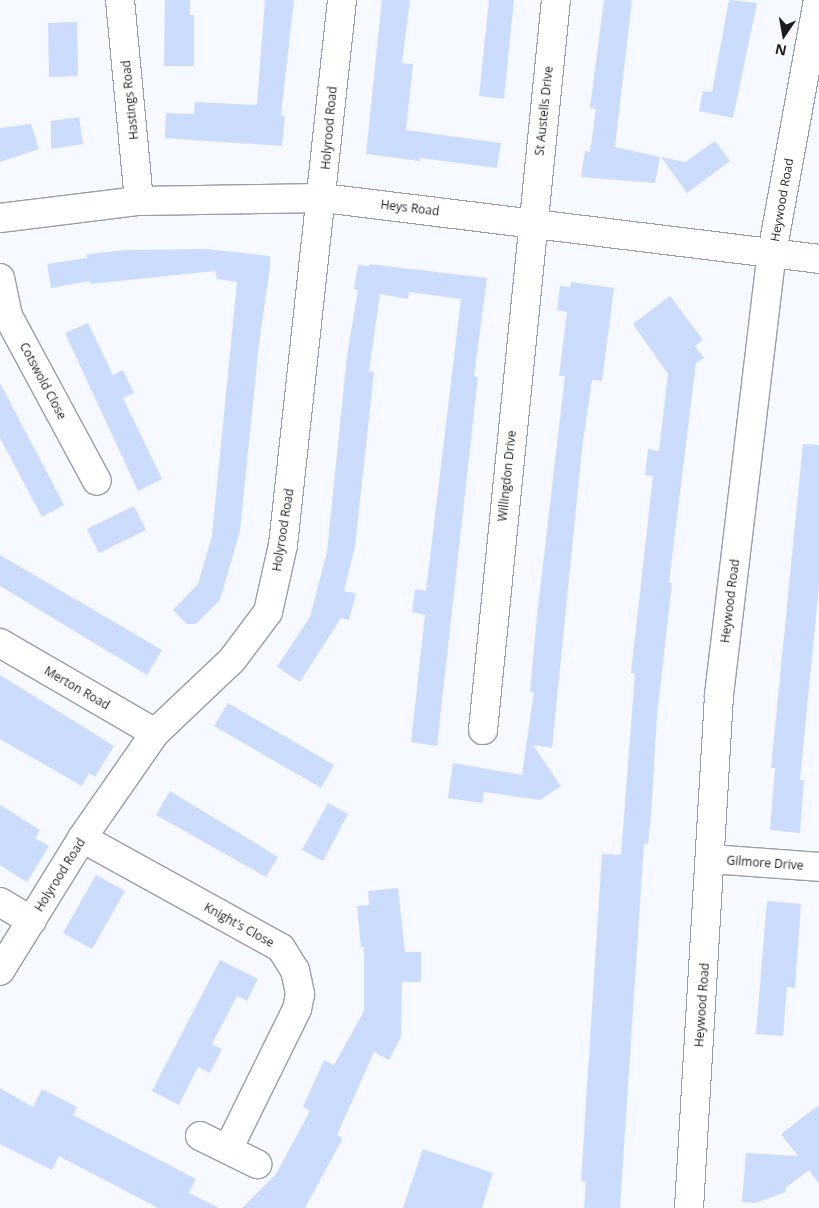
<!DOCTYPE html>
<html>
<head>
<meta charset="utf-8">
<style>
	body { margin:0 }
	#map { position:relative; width:819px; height:1208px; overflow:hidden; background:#f6f9ff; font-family:"Open Sans",sans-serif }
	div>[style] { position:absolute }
	.building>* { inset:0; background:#ccdcfc }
	.roads { filter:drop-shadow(1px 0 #999da5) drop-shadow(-1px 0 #999da5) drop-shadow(0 1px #999da5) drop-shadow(0 -1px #999da5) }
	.minor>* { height:28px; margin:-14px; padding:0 14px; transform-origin:14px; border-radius:14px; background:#fff }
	span { translate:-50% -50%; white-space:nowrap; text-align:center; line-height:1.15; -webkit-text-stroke:4px #fff; paint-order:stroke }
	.street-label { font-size:12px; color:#1b1d20 }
	.north { position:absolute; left:759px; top:10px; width:50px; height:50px; -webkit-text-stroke:4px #fff; paint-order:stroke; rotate:192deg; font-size:14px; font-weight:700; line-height:20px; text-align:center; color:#1b1d20 }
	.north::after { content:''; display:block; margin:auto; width:18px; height:22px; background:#1b1d20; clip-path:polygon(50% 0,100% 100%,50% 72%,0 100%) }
</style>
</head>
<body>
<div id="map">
	<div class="building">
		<div style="clip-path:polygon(165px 0,190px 0,190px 15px,194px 15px,194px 66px,164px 66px)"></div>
		<div style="clip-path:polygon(265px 0,294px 0,281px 115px,285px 116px,282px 146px,165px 138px,166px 113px,194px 114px,195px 102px,257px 105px)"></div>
		<div style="clip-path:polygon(382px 0,410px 0,402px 63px,413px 64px,406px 130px,501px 143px,497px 168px,420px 158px,420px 161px,366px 154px)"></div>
		<div style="clip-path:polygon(489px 0,514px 0,504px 99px,479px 96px)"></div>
		<div style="clip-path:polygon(604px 0,632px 0,615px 147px,660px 157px,655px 183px,581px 177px,585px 151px,590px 152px,596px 109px,590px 108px)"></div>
		<div style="clip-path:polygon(729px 0,757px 3px,733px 118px,699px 111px,703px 91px,712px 92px)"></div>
		<div style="clip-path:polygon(77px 22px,78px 76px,49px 77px,48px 23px)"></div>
		<div style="clip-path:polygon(79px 117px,83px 144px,51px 149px,51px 121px)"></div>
		<div style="clip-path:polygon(31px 124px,39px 149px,0 162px,0 128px)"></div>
		<div style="clip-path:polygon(715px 141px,730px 161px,687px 193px,661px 157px,685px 162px)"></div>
		<div style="clip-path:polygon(208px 249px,270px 256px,270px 266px,259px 344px,240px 531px,220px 600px,196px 624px,187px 624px,173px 610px,198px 584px,212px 536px,237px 282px,217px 279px,215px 271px,90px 284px,90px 281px,51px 288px,47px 264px,87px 258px,87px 254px,127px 250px)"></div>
		<div style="clip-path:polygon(369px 264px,487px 278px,474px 376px,478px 377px,437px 746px,411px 742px,425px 615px,412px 612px,415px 589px,426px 591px,461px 299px,409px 292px,408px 299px,380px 294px,369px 371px,374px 372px,355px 547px,344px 591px,356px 594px,349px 620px,341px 618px,300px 682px,277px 667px,310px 617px,327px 552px,347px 356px,358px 290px,354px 289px,358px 265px,369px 266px)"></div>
		<div style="clip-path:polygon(571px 282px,614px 288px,602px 381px,592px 380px,582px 449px,552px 748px,533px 745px,561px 786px,540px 800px,484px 792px,482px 803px,448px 798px,453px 763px,522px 775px,534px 692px,530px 692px,537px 616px,565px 376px,559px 376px,567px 312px,557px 310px,560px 286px,570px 287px)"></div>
		<div style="clip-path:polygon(670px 296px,703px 340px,695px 346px,704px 358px,696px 363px,669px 582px,672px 583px,657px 716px,651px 815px,648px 844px,644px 843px,620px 1208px,584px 1208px,586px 1182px,581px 1181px,602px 854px,621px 855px,635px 674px,631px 673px,653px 476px,645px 475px,648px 449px,659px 451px,668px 374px,633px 324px)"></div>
		<div style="clip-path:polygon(88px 323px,113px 375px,123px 370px,134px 393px,123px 398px,162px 479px,138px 491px,65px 333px)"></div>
		<div style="clip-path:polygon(0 383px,64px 505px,42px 517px,0 438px)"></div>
		<div style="clip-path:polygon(803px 444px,819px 445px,819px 586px,800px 780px,804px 780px,800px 833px,770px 830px,775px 768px,771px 768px)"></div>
		<div style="clip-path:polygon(134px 506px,146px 530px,99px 553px,87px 529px)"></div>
		<div style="clip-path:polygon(0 555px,162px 650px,147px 675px,0 586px)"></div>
		<div style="clip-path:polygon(0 675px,114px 746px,95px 777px,89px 773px,82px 786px,0 739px)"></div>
		<div style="clip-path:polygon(228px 703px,334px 765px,321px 788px,214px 726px)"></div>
		<div style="clip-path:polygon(170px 791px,278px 857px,266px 877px,156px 815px)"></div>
		<div style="clip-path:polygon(328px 803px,348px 814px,323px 861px,302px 850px)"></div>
		<div style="clip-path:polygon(0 805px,40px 830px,35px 838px,49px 846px,27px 882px,0 865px)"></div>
		<div style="clip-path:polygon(96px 875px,125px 891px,92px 949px,63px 933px)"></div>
		<div style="clip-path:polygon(398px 888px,405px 952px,421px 952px,421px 982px,402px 982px,401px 1037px,389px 1060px,374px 1052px,337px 1135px,343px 1138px,305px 1208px,242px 1208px,276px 1174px,310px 1111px,303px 1107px,324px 1060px,334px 1065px,364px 1011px,364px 947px,361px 948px,357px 906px,369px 905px,368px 891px)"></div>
		<div style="clip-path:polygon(767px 901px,801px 904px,795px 988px,787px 987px,783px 1036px,756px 1034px)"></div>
		<div style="clip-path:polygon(220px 960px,258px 979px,247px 1001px,237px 996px,212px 1044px,222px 1049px,210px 1073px,198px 1067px,179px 1105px,152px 1091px)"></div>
		<div style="clip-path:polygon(0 1088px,33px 1107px,42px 1089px,77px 1107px,73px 1115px,196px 1179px,189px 1193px,219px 1208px,158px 1208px,59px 1156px,52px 1170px,0 1144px)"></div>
		<div style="clip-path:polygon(819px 1105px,819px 1184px,809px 1170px,785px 1188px,786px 1192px,755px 1203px,742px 1202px,746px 1153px,798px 1156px,781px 1134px)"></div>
		<div style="clip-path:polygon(423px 1149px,493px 1173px,482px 1208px,403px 1208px)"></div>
	</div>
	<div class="roads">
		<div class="minor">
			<div style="left:120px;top:0;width:202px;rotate:84.6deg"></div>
			<div style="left:0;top:218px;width:140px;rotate:-7deg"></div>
			<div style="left:139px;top:201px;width:184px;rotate:-0.9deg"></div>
			<div style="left:323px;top:198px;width:500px;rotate:7deg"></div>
			<div style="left:0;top:278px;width:39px;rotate:78deg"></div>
			<div style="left:8px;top:316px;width:187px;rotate:61.7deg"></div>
			<div style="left:0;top:643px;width:179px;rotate:30.1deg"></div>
			<div style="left:483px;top:730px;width:734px;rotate:-84.29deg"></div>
			<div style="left:82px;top:838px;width:227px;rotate:28.9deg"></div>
			<div style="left:281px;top:948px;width:26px;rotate:58deg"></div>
			<div style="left:295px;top:970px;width:25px;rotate:78deg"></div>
			<div style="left:300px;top:994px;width:15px;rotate:101deg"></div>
			<div style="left:297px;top:1009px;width:156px;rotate:116.2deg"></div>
			<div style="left:711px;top:859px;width:108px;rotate:4.2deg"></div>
			<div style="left:0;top:902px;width:37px;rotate:31deg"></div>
			<div style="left:0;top:971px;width:156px;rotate:-58.3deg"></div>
			<div style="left:82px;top:838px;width:128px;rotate:-55.2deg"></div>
			<div style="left:155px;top:733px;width:106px;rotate:-43.5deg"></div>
			<div style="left:232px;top:660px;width:60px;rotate:-53.1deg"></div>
			<div style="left:268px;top:612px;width:69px;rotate:-77.4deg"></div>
			<div style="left:283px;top:545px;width:548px;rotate:-83.82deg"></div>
			<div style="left:200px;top:1136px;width:64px;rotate:26.2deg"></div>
			<div style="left:689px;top:1208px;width:514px;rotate:-86.65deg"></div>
			<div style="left:719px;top:695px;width:445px;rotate:-83.2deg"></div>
			<div style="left:772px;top:253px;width:257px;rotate:-79.7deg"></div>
		</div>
	</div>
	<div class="street-label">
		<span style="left:130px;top:100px;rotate:-96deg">Hastings Road</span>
		<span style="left:544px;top:111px;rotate:-84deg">St Austells Drive</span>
		<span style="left:329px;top:128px;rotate:-85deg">Holyrood Road</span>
		<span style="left:782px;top:200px;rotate:-80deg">Heywood Road</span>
		<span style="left:410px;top:208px;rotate:7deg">Heys Road</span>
		<span style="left:43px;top:381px;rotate:62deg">Cotswold Close</span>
		<span style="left:507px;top:476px;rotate:-84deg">Willingdon Drive</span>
		<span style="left:283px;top:530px;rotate:-81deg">Holyrood Road</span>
		<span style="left:730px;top:601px;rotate:-83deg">Heywood Road</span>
		<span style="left:77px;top:688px;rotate:30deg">Merton Road</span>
		<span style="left:765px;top:863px;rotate:4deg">Gilmore Drive</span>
		<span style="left:60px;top:875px;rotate:-58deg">Holyrood Road</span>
		<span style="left:239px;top:925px;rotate:29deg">Knight's Close</span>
		<span style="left:702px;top:1005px;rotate:-86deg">Heywood Road</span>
	</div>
	<div class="north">N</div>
</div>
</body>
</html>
